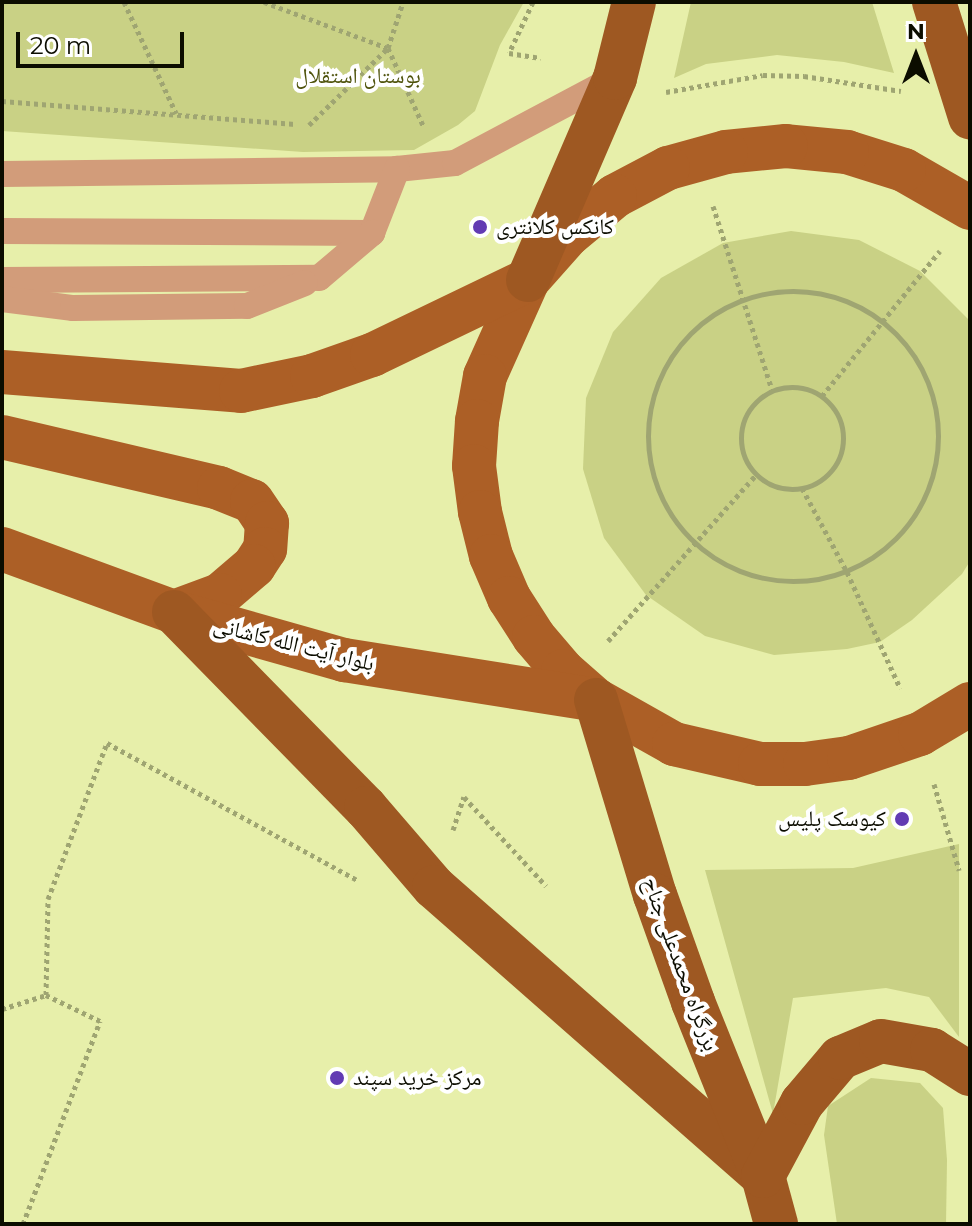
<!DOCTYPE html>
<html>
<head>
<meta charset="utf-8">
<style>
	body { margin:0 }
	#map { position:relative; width:972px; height:1226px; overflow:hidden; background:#e7efaa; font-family:Montserrat,"Noto Naskh Arabic",sans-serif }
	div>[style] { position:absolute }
	.green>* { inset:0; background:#c9d185 }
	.path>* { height:5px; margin-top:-2.5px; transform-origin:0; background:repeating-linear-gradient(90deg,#9fa572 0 4px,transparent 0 8px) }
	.path>.ring { margin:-2.5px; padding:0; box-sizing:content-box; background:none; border:5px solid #9fa572; border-radius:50% }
	.service>* { height:26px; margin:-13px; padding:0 13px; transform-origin:13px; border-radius:13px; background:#d29c7a }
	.primary>* { height:44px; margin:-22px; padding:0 22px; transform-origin:22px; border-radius:22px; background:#ac5f26 }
	.trunk>* { height:44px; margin:-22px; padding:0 22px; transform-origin:22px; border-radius:22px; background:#9e5822 }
	.dots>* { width:22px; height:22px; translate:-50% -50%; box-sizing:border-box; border:4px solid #fff; border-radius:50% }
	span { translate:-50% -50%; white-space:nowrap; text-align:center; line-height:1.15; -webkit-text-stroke:8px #fff; paint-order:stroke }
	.park-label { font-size:22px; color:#4f530c }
	.poi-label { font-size:22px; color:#0c0d00 }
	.left { translate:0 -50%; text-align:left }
	.right { translate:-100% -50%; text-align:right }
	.street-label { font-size:22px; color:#0c0d00 }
	.frame { position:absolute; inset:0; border:4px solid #0c0d00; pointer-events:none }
	.north { position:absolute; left:876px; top:16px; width:80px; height:80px; -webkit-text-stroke:6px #fff; paint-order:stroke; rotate:0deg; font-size:22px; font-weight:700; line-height:32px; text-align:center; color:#0c0d00 }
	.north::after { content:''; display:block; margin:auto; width:28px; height:36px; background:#0c0d00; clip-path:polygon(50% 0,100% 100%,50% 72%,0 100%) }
	.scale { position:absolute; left:16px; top:32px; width:168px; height:36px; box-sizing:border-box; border:4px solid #0c0d00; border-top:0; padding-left:10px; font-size:24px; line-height:28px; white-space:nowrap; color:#0c0d00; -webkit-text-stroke:6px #fff; paint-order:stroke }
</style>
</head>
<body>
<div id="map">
	<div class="green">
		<div style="clip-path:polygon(2px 2px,524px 2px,500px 45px,475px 111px,458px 125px,414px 150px,303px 152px,2px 131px)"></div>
		<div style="clip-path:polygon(691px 2px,872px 2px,894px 73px,844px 62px,777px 55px,706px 64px,674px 78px)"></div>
		<div style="clip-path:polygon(791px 231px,859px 240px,920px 271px,968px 319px,970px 561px,962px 574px,912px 620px,880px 642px,847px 649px,774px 655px,705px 636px,646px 595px,604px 538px,583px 469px,586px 398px,613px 332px,661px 278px,723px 243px)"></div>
		<div style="clip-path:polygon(959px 844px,959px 1037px,929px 997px,886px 988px,793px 998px,773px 1114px,705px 870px,853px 868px)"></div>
		<div style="clip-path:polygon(871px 1078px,920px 1083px,943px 1108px,947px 1160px,946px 1224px,837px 1224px,824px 1135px,828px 1106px)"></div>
	</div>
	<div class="path">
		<div style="left:124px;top:2px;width:123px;rotate:64.9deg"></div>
		<div style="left:264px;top:2px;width:132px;rotate:20.4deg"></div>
		<div style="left:388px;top:48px;width:85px;rotate:65.6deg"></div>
		<div style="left:533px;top:2px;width:56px;rotate:115.2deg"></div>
		<div style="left:509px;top:53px;width:32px;rotate:9deg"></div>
		<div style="left:666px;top:92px;width:98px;rotate:-9.9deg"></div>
		<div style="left:763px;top:75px;width:41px;rotate:1.4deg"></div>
		<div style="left:804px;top:76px;width:98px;rotate:8.8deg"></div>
		<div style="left:2px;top:101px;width:294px;rotate:4.5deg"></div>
		<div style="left:309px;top:125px;width:110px;rotate:-44.3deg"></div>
		<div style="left:388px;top:48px;width:48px;rotate:-71.9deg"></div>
		<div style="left:713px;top:206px;width:193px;rotate:72.2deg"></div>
		<div class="ring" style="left:648px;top:291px;width:285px;height:285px"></div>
		<div class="ring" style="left:741px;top:387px;width:97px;height:97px"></div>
		<div style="left:822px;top:396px;width:187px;rotate:-50.9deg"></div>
		<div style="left:802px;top:488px;width:95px;rotate:61.8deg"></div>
		<div style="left:847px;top:572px;width:128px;rotate:65.4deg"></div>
		<div style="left:608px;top:641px;width:222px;rotate:-48.3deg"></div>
		<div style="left:934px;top:784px;width:90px;rotate:73.8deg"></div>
		<div style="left:453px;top:830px;width:35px;rotate:-72deg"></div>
		<div style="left:464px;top:797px;width:121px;rotate:47.3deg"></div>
		<div style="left:2px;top:1009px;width:46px;rotate:-17.7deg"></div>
		<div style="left:46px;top:995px;width:96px;rotate:-88.8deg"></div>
		<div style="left:48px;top:899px;width:167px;rotate:-69.3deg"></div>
		<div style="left:107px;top:743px;width:287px;rotate:28.7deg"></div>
		<div style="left:23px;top:1224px;width:217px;rotate:-69.2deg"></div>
		<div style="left:100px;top:1021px;width:60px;rotate:-154.3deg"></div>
	</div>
	<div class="service">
		<div style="left:2px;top:174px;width:395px;rotate:-0.7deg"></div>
		<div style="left:397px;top:169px;width:58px;rotate:-5.9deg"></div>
		<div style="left:455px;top:163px;width:181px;rotate:-28deg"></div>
		<div style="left:2px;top:231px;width:370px;rotate:0.3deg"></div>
		<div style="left:372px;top:233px;width:69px;rotate:-68.7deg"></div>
		<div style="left:2px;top:280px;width:317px;rotate:-0.4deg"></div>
		<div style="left:319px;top:278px;width:70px;rotate:-40.3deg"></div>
		<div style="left:2px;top:299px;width:72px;rotate:7.2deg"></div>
		<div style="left:73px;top:308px;width:174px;rotate:-0.7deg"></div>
		<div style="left:247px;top:306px;width:62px;rotate:-21.6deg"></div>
	</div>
	<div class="primary">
		<div style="left:970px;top:208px;width:76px;rotate:-150.1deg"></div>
		<div style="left:904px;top:170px;width:60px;rotate:-162.5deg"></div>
		<div style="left:847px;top:152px;width:61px;rotate:-174.4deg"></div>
		<div style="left:786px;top:146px;width:60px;rotate:174.3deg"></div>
		<div style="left:726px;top:152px;width:60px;rotate:164.6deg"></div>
		<div style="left:668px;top:168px;width:60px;rotate:152.2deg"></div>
		<div style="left:615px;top:196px;width:61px;rotate:140.3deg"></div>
		<div style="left:568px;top:235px;width:60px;rotate:131.6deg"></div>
		<div style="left:528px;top:280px;width:105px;rotate:114.1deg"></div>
		<div style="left:485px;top:376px;width:46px;rotate:100.1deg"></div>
		<div style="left:477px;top:421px;width:45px;rotate:93.8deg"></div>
		<div style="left:474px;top:466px;width:46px;rotate:82.6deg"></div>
		<div style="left:480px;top:512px;width:45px;rotate:76deg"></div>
		<div style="left:491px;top:556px;width:46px;rotate:66.8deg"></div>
		<div style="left:509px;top:598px;width:46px;rotate:57.3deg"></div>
		<div style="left:534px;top:637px;width:45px;rotate:49.5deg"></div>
		<div style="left:563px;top:671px;width:44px;rotate:41.3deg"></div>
		<div style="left:596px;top:700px;width:90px;rotate:29.4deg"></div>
		<div style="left:674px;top:744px;width:88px;rotate:13.1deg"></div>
		<div style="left:760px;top:764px;width:45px"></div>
		<div style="left:805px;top:764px;width:44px;rotate:-7.8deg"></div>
		<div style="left:849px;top:758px;width:75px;rotate:-18.7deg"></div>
		<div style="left:920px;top:734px;width:58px;rotate:-31deg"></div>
		<div style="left:2px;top:372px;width:240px;rotate:4.5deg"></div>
		<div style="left:241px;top:391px;width:73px;rotate:-11.9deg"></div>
		<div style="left:312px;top:376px;width:64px;rotate:-19.3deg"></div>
		<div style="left:372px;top:355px;width:173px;rotate:-25.7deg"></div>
		<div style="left:2px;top:437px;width:223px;rotate:13.2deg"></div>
		<div style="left:219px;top:488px;width:35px;rotate:22deg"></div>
		<div style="left:252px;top:501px;width:27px;rotate:56deg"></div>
		<div style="left:267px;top:523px;width:26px;rotate:94deg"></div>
		<div style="left:265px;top:549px;width:20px;rotate:123deg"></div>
		<div style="left:254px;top:566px;width:45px;rotate:139.5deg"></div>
		<div style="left:220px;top:595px;width:49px;rotate:159.7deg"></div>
		<div style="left:2px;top:549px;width:183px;rotate:20.1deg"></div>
		<div style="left:174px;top:612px;width:177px;rotate:15.8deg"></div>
		<div style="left:344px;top:660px;width:255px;rotate:9deg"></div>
	</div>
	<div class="trunk">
		<div style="left:934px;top:2px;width:121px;rotate:72.6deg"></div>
		<div style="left:528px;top:280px;width:220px;rotate:-66.7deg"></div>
		<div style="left:615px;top:78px;width:78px;rotate:-76deg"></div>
		<div style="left:174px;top:612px;width:274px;rotate:45.6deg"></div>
		<div style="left:366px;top:808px;width:104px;rotate:49.3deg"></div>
		<div style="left:434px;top:887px;width:438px;rotate:41.3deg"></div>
		<div style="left:596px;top:700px;width:204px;rotate:73.2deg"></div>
		<div style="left:655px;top:895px;width:114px;rotate:70.4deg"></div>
		<div style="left:693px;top:1002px;width:188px;rotate:68.1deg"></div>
		<div style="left:763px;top:1176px;width:50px;rotate:74.8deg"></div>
		<div style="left:763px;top:1176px;width:83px;rotate:-61.9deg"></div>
		<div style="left:802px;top:1103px;width:59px;rotate:-49.8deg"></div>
		<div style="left:840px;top:1058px;width:44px;rotate:-22.5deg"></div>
		<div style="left:881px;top:1041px;width:52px;rotate:10deg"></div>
		<div style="left:932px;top:1050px;width:45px;rotate:32.3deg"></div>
	</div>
	<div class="dots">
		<div style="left:480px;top:227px;background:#623bb3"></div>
		<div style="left:902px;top:819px;background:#623bb3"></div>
		<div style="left:337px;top:1078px;background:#623bb3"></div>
	</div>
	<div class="park-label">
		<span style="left:358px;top:76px">بوستان استقلال</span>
	</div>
	<div class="poi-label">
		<span class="left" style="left:496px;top:227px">کانکس کلانتری</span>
		<span class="right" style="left:886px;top:819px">کیوسک پلیس</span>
		<span class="left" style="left:353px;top:1078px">مرکز خرید سپند</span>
	</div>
	<div class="street-label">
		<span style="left:294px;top:644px;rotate:14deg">بلوار آیت الله کاشانی</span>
		<span style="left:681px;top:964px;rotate:70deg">بزرگراه محمدعلی جناح</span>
	</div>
	<div class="frame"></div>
	<div class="north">N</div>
	<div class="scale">20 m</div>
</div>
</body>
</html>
